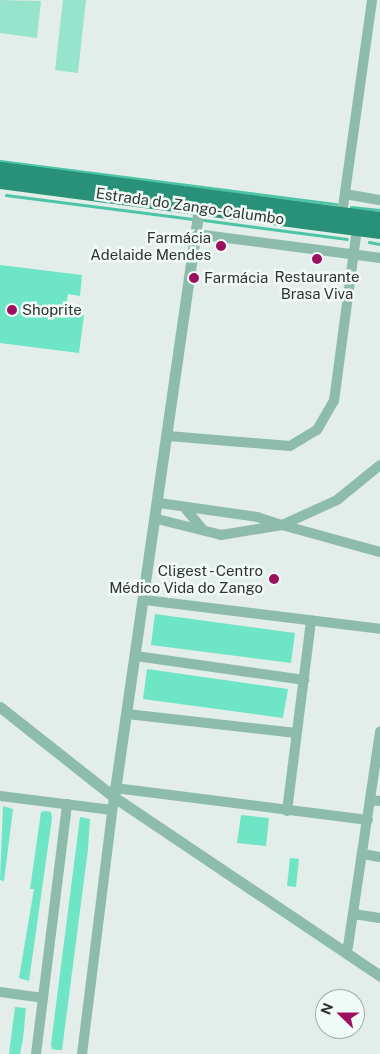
<!DOCTYPE html>
<html>
<head>
<meta charset="utf-8">
<style>
	body { margin:0 }
	#map { position:relative; width:380px; height:1054px; overflow:hidden; background:#e3ede9; font-family:"Public Sans",sans-serif }
	div>[style] { position:absolute }
	.green>* { inset:0; background:#97e4cc }
	.stream>* { height:2.5px; margin:-1.25px; padding:0 1.25px; transform-origin:1.25px; border-radius:1.25px; background:#4bc5a6 }
	.building>* { inset:0; background:#6ee5c5 }
	.minor>* { height:10px; margin:-5px; padding:0 5px; transform-origin:5px; border-radius:5px; background:#8dbbac }
	.tertiary>* { height:11px; margin:-5.5px; padding:0 5.5px; transform-origin:5.5px; border-radius:5.5px; background:#8dbbac }
	.primary>* { height:15px; margin:-7.5px; padding:0 7.5px; transform-origin:7.5px; border-radius:7.5px; background:#299178 }
	.dots>* { width:14px; height:14px; translate:-50% -50%; box-sizing:border-box; border:2px solid #f0faf6; border-radius:50% }
	span { translate:-50% -50%; white-space:nowrap; text-align:center; line-height:1.15; -webkit-text-stroke:5px #f0faf6; paint-order:stroke }
	.street-label { font-size:15px; color:#2f3332 }
	.poi-label { font-size:15px; color:#2f3332 }
	.right { translate:-100% -50%; text-align:right }
	.left { translate:0 -50%; text-align:left }
	.north { position:absolute; left:315px; top:989px; width:50px; height:50px; box-sizing:border-box; background:#f0faf6; border:1px solid #a3aaa8; border-radius:50%; rotate:292deg; font-size:14px; font-weight:700; line-height:20px; text-align:center; color:#2f3332 }
	.north::after { content:''; display:block; margin:auto; width:18px; height:22px; background:#9c1060; clip-path:polygon(50% 0,100% 100%,50% 72%,0 100%) }
</style>
</head>
<body>
<div id="map">
	<div class="green">
		<div style="clip-path:polygon(0 0,41px 1px,37px 38px,0 33px)"></div>
		<div style="clip-path:polygon(63px 0,86px 0,78px 73px,55px 70px)"></div>
	</div>
	<div class="stream">
		<div style="left:0;top:161px;width:339px;rotate:7.3deg"></div>
		<div style="left:6px;top:195px;width:190px;rotate:7.3deg"></div>
		<div style="left:351px;top:207px;width:29px;rotate:6deg"></div>
		<div style="left:204px;top:220px;width:144px;rotate:7.6deg"></div>
		<div style="left:369px;top:242px;width:11px;rotate:10deg"></div>
	</div>
	<div class="building">
		<div style="clip-path:polygon(0 265px,82px 275px,80px 296px,68px 294px,65px 313px,84px 315px,79px 353px,0 343px)"></div>
		<div style="clip-path:polygon(155px 614px,295px 633px,291px 663px,151px 645px)"></div>
		<div style="clip-path:polygon(147px 669px,288px 689px,283px 718px,143px 699px)"></div>
		<div style="clip-path:polygon(3px 806px,13px 809px,4px 881px,0 880px)"></div>
		<div style="clip-path:polygon(45px 811px,51px 812px,52px 818px,29px 981px,19px 978px,34px 889px,30px 889px,41px 812px)"></div>
		<div style="clip-path:polygon(241px 815px,269px 818px,266px 846px,237px 843px)"></div>
		<div style="clip-path:polygon(80px 817px,90px 819px,88px 849px,62px 1050px,58px 1050px,52px 1049px,51px 1044px)"></div>
		<div style="clip-path:polygon(290px 858px,299px 859px,296px 887px,287px 886px)"></div>
		<div style="clip-path:polygon(15px 1007px,26px 1008px,23px 1039px,20px 1054px,9px 1054px)"></div>
	</div>
	<div class="minor">
		<div style="left:345px;top:194px;width:36px;rotate:10deg"></div>
		<div style="left:342px;top:214px;width:216px;rotate:-82deg"></div>
		<div style="left:196px;top:234px;width:186px;rotate:7.4deg"></div>
		<div style="left:168px;top:436px;width:122px;rotate:4.7deg"></div>
		<div style="left:290px;top:446px;width:31px;rotate:-31deg"></div>
		<div style="left:317px;top:430px;width:34px;rotate:-60deg"></div>
		<div style="left:334px;top:401px;width:174px;rotate:-82.4deg"></div>
		<div style="left:159px;top:503px;width:99px;rotate:8.1deg"></div>
		<div style="left:257px;top:517px;width:26px;rotate:18deg"></div>
		<div style="left:282px;top:525px;width:60px;rotate:-24.4deg"></div>
		<div style="left:337px;top:500px;width:55px;rotate:-39.1deg"></div>
		<div style="left:184px;top:507px;width:30px;rotate:50deg"></div>
		<div style="left:157px;top:519px;width:66px;rotate:14deg"></div>
		<div style="left:221px;top:535px;width:62px;rotate:-9.3deg"></div>
		<div style="left:282px;top:525px;width:102px;rotate:15.4deg"></div>
		<div style="left:145px;top:600px;width:237px;rotate:7deg"></div>
		<div style="left:136px;top:656px;width:170px;rotate:8.1deg"></div>
		<div style="left:127px;top:714px;width:170px;rotate:6.4deg"></div>
		<div style="left:115px;top:788px;width:255px;rotate:7.2deg"></div>
		<div style="left:0;top:796px;width:113px;rotate:7.1deg"></div>
		<div style="left:370px;top:800px;width:10px;rotate:6deg"></div>
		<div style="left:287px;top:811px;width:192px;rotate:-82.8deg"></div>
		<div style="left:363px;top:854px;width:17px;rotate:10deg"></div>
		<div style="left:354px;top:914px;width:26px;rotate:9deg"></div>
		<div style="left:347px;top:953px;width:224px;rotate:-81.5deg"></div>
		<div style="left:0;top:992px;width:43px;rotate:7.9deg"></div>
		<div style="left:36px;top:1054px;width:252px;rotate:-82.9deg"></div>
		<div style="left:82px;top:1054px;width:259px;rotate:-82.9deg"></div>
	</div>
	<div class="tertiary">
		<div style="left:0;top:707px;width:145px;rotate:38.3deg"></div>
		<div style="left:114px;top:797px;width:321px;rotate:33.9deg"></div>
		<div style="left:114px;top:797px;width:595px;rotate:-81.79deg"></div>
	</div>
	<div class="primary">
		<div style="left:0;top:169px;width:383px;rotate:7.5deg"></div>
		<div style="left:0;top:181px;width:383px;rotate:7.5deg"></div>
	</div>
	<div class="dots">
		<div style="left:221px;top:246px;background:#9c1060"></div>
		<div style="left:317px;top:259px;background:#9c1060"></div>
		<div style="left:194px;top:278px;background:#9c1060"></div>
		<div style="left:12px;top:310px;background:#9c1060"></div>
		<div style="left:274px;top:579px;background:#9c1060"></div>
	</div>
	<div class="street-label">
		<span style="left:190px;top:206px;rotate:8deg">Estrada do Zango-Calumbo</span>
	</div>
	<div class="poi-label">
		<span class="right" style="left:211px;top:246px">Farmácia<br>Adelaide Mendes</span>
		<span style="left:317px;top:285px">Restaurante<br>Brasa Viva</span>
		<span class="left" style="left:204px;top:278px">Farmácia</span>
		<span class="left" style="left:22px;top:310px">Shoprite</span>
		<span class="right" style="left:263px;top:579px">Cligest - Centro<br>Médico Vida do Zango</span>
	</div>
	<div class="north">N</div>
</div>
</body>
</html>
